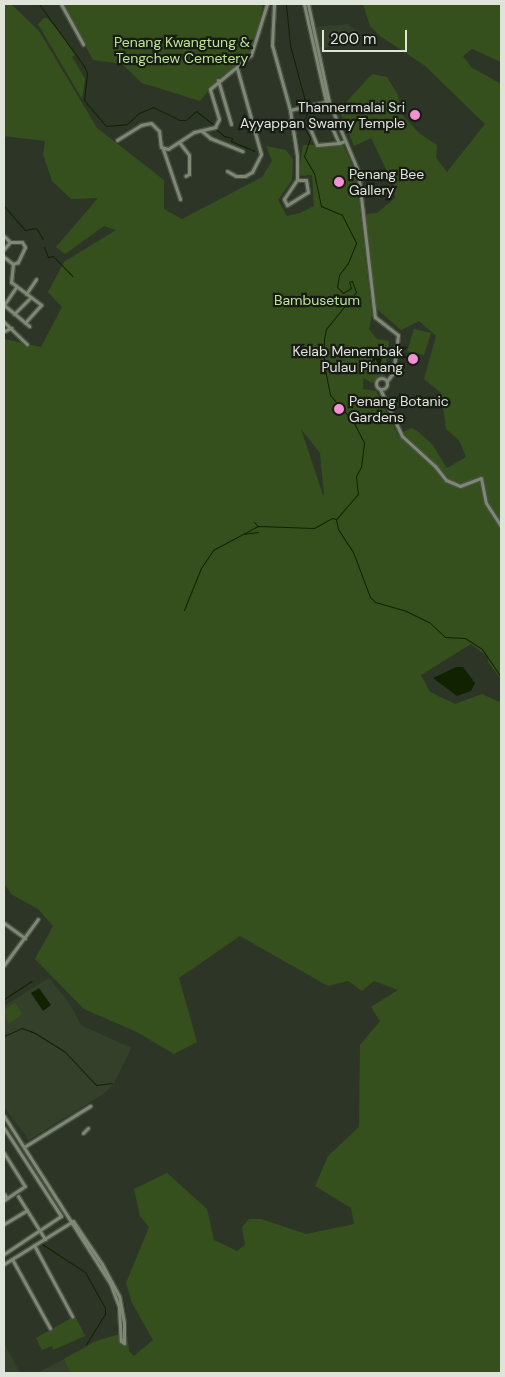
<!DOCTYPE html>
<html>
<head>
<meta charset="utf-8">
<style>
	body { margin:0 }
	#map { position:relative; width:505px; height:1377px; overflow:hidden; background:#2d3626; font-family:"DM Sans",sans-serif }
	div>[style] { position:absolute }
	.built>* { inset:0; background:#34402a }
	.green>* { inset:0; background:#36501d }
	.water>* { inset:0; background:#120 }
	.stream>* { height:1px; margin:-0.5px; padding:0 0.5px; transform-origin:0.5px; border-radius:0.5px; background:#120 }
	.roads { filter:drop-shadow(1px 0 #495143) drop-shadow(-1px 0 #495143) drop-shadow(0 1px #495143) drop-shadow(0 -1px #495143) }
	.minor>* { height:3px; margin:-1.5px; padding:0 1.5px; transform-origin:1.5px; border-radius:1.5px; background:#7e8875 }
	.minor>.ring { margin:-1.5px; padding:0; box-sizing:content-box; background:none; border:3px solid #7e8875; border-radius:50% }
	.dots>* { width:14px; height:14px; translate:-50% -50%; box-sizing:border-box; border:2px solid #181c15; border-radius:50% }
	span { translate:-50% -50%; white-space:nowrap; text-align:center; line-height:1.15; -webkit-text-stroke:4.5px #181c15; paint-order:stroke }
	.park-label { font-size:14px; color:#bae495 }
	.poi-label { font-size:14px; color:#dee4da }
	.right { translate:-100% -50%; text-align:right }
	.left { translate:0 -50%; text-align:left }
	.frame { position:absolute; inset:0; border:5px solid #dee4da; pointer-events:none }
	.scale { position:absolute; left:322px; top:30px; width:85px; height:22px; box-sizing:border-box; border:2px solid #dee4da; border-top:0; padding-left:6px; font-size:15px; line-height:18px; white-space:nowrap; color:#dee4da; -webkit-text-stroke:4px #181c15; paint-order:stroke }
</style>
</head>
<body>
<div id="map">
	<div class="built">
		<div style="clip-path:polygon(348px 24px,357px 32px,320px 51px,315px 27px)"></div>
		<div style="clip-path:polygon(49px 978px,70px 1004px,81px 1025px,131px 1048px,114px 1083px,106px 1092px,29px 1140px,4px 1107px,4px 1006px)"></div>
		<div style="clip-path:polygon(4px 1343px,20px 1373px,4px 1373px)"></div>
		<div style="clip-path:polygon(64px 1359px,70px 1373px,37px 1373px)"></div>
	</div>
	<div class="green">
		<div style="clip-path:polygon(evenodd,4px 4px,11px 4px,39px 31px,97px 128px,164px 180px,164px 209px,182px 219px,262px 177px,272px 161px,266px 146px,286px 150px,293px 160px,292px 180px,278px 200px,287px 216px,300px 213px,314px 206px,312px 175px,298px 176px,303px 145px,343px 144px,356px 174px,372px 314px,369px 329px,377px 339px,389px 341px,385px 376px,379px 377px,373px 383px,363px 378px,363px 389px,376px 391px,398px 435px,411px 428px,416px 430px,432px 444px,447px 468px,466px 457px,459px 440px,446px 429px,441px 393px,424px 379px,436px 336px,419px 321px,401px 330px,377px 309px,364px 214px,377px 213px,395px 198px,393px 183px,371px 138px,354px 146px,339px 110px,372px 74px,387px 77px,398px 95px,402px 115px,419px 133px,437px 145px,436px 158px,447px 172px,485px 124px,424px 65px,380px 36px,370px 26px,363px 4px,501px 4px,501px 62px,472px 49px,463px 56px,471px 67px,501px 84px,501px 679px,488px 662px,488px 657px,471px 644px,421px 675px,430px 692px,455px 704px,482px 694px,499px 702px,501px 700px,501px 1373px,70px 1373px,64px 1359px,96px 1341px,127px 1332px,129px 1351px,134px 1356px,153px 1340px,132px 1303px,126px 1283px,149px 1227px,140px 1216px,134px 1189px,167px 1173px,207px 1209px,214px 1240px,237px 1251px,245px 1245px,242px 1227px,249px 1219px,261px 1219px,306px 1234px,354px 1224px,351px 1208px,315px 1186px,328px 1156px,359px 1127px,360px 1045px,380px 1021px,371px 1007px,398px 990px,374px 981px,362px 991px,348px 981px,328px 986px,240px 936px,179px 978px,197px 1042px,174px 1054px,137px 1032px,84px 1009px,35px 959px,53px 926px,38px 909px,11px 894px,4px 883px,4px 339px,41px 347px,62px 307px,48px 292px,64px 262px,116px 230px,104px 226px,65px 254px,56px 247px,98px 198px,71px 199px,52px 181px,43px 154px,45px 141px,4px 136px,4px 4px,301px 429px,320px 453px,324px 495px,323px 495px,301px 429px)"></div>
		<div style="clip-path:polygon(63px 4px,263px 4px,253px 54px,219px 78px,200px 101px,142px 83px,122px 64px,93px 60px)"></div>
		<div style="clip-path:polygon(44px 18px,47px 18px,57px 29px,75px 55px,72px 57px,85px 79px,82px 99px,38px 24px)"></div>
		<div style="clip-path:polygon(414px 329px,431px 333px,424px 355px,407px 351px)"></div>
		<div style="clip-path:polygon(15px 1003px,22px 1014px,8px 1024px,4px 1010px)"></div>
		<div style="clip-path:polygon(75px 1316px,85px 1336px,53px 1350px,52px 1346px,42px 1350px,36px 1338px)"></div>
	</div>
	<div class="water">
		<div style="clip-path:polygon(374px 354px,379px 359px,379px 355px,382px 357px,380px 370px,367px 366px,369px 361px,378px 364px,375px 359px,375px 362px,372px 361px)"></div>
		<div style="clip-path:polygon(456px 667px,463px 667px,475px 683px,471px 691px,457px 696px,433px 678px)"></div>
		<div style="clip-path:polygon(39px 988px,51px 1005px,43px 1011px,31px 993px)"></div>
	</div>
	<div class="stream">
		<div style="left:39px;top:4px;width:77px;rotate:54deg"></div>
		<div style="left:84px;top:66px;width:8px;rotate:67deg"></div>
		<div style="left:87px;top:73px;width:27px;rotate:96deg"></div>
		<div style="left:84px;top:100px;width:34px;rotate:50deg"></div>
		<div style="left:106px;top:126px;width:21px;rotate:-5deg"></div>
		<div style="left:127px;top:124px;width:16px;rotate:-43deg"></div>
		<div style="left:139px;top:113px;width:15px;rotate:-23deg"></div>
		<div style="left:153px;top:107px;width:30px;rotate:26deg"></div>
		<div style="left:180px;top:120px;width:6px"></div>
		<div style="left:186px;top:120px;width:13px;rotate:-42deg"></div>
		<div style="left:196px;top:111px;width:23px;rotate:38deg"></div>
		<div style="left:286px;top:4px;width:41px;rotate:84.4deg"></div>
		<div style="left:290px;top:45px;width:69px;rotate:75deg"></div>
		<div style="left:308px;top:112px;width:13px;rotate:117deg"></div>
		<div style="left:302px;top:124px;width:16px;rotate:60deg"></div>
		<div style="left:310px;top:138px;width:19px;rotate:108deg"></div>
		<div style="left:304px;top:156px;width:20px;rotate:60deg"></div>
		<div style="left:314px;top:173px;width:34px;rotate:78deg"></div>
		<div style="left:321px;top:206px;width:23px;rotate:23deg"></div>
		<div style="left:342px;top:215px;width:31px;rotate:63deg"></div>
		<div style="left:356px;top:243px;width:22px;rotate:112deg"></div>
		<div style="left:348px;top:263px;width:15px;rotate:127deg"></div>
		<div style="left:339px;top:275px;width:12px;rotate:99deg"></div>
		<div style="left:337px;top:287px;width:8px;rotate:45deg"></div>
		<div style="left:343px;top:293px;width:9px;rotate:-32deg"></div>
		<div style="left:351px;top:288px;width:6px;rotate:-108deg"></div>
		<div style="left:349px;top:282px;width:3px;rotate:-18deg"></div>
		<div style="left:352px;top:281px;width:12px;rotate:70deg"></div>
		<div style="left:356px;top:292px;width:48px;rotate:129deg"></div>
		<div style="left:326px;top:329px;width:10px;rotate:101deg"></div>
		<div style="left:324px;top:339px;width:25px;rotate:90deg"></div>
		<div style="left:324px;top:364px;width:32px;rotate:79deg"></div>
		<div style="left:330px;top:395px;width:37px;rotate:49deg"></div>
		<div style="left:354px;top:423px;width:22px;rotate:63deg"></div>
		<div style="left:364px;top:443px;width:24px;rotate:97deg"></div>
		<div style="left:361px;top:467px;width:10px;rotate:119deg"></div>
		<div style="left:356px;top:476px;width:18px;rotate:84deg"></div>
		<div style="left:358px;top:494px;width:33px;rotate:131deg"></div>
		<div style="left:336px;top:519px;width:10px;rotate:79deg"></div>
		<div style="left:338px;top:529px;width:27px;rotate:57deg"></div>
		<div style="left:353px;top:552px;width:48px;rotate:69.3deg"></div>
		<div style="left:370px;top:597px;width:7px;rotate:45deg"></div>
		<div style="left:375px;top:602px;width:32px;rotate:16deg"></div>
		<div style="left:406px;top:611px;width:25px;rotate:26deg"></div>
		<div style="left:429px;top:622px;width:22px;rotate:43deg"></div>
		<div style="left:445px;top:637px;width:20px;rotate:3deg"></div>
		<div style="left:465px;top:638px;width:20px;rotate:33deg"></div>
		<div style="left:482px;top:649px;width:34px;rotate:56deg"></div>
		<div style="left:216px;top:129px;width:11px;rotate:41deg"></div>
		<div style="left:224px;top:136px;width:8px;rotate:14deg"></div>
		<div style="left:232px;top:138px;width:3px;rotate:108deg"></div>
		<div style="left:231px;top:141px;width:25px;rotate:23deg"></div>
		<div style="left:4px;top:206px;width:32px;rotate:49deg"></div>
		<div style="left:25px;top:230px;width:11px;rotate:-10deg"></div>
		<div style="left:36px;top:228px;width:13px;rotate:58deg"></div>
		<div style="left:44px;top:247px;width:11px;rotate:68deg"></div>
		<div style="left:48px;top:257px;width:5px;rotate:-11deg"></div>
		<div style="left:53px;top:256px;width:28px;rotate:46deg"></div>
		<div style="left:254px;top:522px;width:6px;rotate:45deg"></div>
		<div style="left:243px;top:534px;width:15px;rotate:-8deg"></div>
		<div style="left:184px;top:610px;width:45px;rotate:-68deg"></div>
		<div style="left:201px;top:568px;width:22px;rotate:-56deg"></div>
		<div style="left:213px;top:550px;width:51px;rotate:-28.1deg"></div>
		<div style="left:258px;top:526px;width:56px;rotate:2deg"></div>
		<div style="left:314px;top:528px;width:21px;rotate:-29deg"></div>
		<div style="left:332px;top:518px;width:4px;rotate:14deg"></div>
		<div style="left:4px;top:999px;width:33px;rotate:-33deg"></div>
		<div style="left:4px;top:1036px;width:20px;rotate:-24deg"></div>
		<div style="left:22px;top:1028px;width:14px;rotate:21deg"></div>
		<div style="left:35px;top:1033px;width:34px;rotate:32deg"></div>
		<div style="left:64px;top:1051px;width:47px;rotate:46.7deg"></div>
		<div style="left:96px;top:1085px;width:16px;rotate:-7deg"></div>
		<div style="left:42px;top:1244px;width:51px;rotate:33.1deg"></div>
		<div style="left:85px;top:1272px;width:41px;rotate:60.9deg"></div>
		<div style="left:105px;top:1308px;width:6px;rotate:90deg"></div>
		<div style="left:105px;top:1314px;width:36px;rotate:122deg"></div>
	</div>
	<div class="roads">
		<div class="minor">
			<div style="left:61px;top:4px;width:46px;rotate:61.2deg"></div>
			<div style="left:274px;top:4px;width:41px;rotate:92.8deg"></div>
			<div style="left:272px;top:45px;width:67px;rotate:74.5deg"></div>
			<div style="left:290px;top:110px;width:47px;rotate:81.3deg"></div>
			<div style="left:297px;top:156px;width:24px;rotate:90deg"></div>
			<div style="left:304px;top:4px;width:100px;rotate:77.3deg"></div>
			<div style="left:308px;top:4px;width:100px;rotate:77.9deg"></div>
			<div style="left:329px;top:102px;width:75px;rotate:67.2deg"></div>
			<div style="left:358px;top:171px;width:147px;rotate:83.4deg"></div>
			<div style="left:375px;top:317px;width:29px;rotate:38deg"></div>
			<div style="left:398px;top:335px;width:38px;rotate:97deg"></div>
			<div style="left:393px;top:373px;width:10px;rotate:127deg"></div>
			<div style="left:218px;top:80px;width:46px;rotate:73.5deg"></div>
			<div style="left:290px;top:110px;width:37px;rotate:-13deg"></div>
			<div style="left:202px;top:131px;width:11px;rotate:41deg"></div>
			<div style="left:210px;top:138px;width:35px;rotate:22deg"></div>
			<div style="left:117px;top:140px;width:28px;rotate:-32deg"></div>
			<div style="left:141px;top:125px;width:10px;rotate:-11deg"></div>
			<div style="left:151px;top:123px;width:11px;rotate:45deg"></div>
			<div style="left:159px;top:131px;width:16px;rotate:83deg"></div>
			<div style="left:161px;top:147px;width:7px;rotate:16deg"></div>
			<div style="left:168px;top:149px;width:31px;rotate:-33deg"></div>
			<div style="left:194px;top:132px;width:22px;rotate:-13deg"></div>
			<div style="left:215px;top:127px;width:9px;rotate:-63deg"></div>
			<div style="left:219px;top:119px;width:31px;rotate:-107deg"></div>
			<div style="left:210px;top:89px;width:53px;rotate:-39.7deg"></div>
			<div style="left:251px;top:55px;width:53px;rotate:-72.6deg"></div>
			<div style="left:179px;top:142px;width:16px;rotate:52deg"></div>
			<div style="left:189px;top:155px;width:19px;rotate:90deg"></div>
			<div style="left:189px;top:174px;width:4px;rotate:153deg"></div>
			<div style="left:339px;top:143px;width:22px;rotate:175deg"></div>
			<div style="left:317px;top:145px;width:21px;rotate:-113deg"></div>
			<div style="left:309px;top:126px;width:21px;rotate:-8deg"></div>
			<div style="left:330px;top:123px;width:22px;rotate:66deg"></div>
			<div style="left:339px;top:143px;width:6px;rotate:-18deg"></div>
			<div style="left:163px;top:149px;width:53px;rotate:71.2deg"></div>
			<div style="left:227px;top:171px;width:10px;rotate:29deg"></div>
			<div style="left:236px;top:176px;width:9px"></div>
			<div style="left:245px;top:176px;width:8px;rotate:-30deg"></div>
			<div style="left:252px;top:172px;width:20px;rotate:-63deg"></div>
			<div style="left:261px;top:154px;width:89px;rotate:-105.6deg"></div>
			<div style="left:297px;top:180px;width:9px"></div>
			<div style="left:306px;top:180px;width:12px;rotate:81deg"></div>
			<div style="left:308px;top:192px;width:25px;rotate:148deg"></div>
			<div style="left:287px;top:205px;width:7px;rotate:-117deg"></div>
			<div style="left:284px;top:199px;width:23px;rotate:-56deg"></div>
			<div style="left:4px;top:236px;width:8px;rotate:45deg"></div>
			<div style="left:10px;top:242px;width:12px"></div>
			<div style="left:22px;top:242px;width:6px;rotate:59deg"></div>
			<div style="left:25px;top:247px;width:17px;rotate:115deg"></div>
			<div style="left:18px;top:262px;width:5px;rotate:158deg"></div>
			<div style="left:4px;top:249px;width:9px;rotate:-49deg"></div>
			<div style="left:4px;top:257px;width:11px;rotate:38deg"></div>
			<div style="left:13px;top:264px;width:18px;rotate:96deg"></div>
			<div style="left:11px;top:282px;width:38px;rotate:37deg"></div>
			<div style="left:41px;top:305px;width:24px;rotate:132deg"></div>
			<div style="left:26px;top:294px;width:18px;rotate:-56deg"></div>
			<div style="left:4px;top:305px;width:33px;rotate:40deg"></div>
			<div style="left:4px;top:305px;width:22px;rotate:-56deg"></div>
			<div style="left:14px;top:314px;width:24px;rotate:-45deg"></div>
			<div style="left:4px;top:322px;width:32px;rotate:44deg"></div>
			<div style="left:4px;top:331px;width:8px;rotate:-23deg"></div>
			<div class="ring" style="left:376.5px;top:378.5px;width:8px;height:8px"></div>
			<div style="left:380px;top:389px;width:52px;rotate:64.9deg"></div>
			<div style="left:402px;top:436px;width:45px;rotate:42.3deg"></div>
			<div style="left:435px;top:466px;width:18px;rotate:52deg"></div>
			<div style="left:446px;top:480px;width:15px;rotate:23deg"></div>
			<div style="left:460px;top:486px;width:22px;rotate:-21deg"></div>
			<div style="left:481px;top:478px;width:25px;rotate:79deg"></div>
			<div style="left:486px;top:503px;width:27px;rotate:57deg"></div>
			<div style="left:4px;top:923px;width:26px;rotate:36deg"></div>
			<div style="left:4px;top:965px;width:57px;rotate:-53.5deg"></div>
			<div style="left:4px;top:1116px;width:198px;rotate:57.6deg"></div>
			<div style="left:110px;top:1283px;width:26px;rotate:69deg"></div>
			<div style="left:119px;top:1307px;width:34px;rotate:87deg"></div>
			<div style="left:121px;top:1341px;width:4px;rotate:34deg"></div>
			<div style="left:124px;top:1343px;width:20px;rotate:-90deg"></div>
			<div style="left:124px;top:1323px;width:27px;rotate:-100deg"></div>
			<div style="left:119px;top:1296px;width:36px;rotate:-118deg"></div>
			<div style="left:102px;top:1264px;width:52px;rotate:-124deg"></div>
			<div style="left:4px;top:1128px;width:105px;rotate:57.1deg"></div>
			<div style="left:61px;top:1216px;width:69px;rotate:146.3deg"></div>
			<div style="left:83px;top:1133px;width:7px;rotate:-45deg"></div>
			<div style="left:24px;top:1147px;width:78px;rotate:-31.8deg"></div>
			<div style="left:4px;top:1153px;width:39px;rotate:58deg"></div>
			<div style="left:25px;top:1186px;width:25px;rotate:146deg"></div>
			<div style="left:4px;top:1194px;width:5px;rotate:53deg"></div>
			<div style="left:18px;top:1196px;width:51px;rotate:57.9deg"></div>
			<div style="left:4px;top:1224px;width:27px;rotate:-31deg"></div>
			<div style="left:34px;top:1245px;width:81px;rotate:61.8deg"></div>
			<div style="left:12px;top:1259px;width:79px;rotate:61.2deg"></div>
			<div style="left:4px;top:1264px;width:81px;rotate:-31.9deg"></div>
		</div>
	</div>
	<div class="dots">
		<div style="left:415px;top:115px;background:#f591d2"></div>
		<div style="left:339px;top:182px;background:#f591d2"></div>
		<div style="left:413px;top:359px;background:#f591d2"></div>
		<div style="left:339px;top:409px;background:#f591d2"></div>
	</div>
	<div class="park-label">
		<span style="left:182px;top:50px">Penang Kwangtung &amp;<br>Tengchew Cemetery</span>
		<span style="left:317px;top:300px">Bambusetum</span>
	</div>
	<div class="poi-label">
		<span class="right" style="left:405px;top:115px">Thannermalai Sri<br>Ayyappan Swamy Temple</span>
		<span class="left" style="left:349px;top:182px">Penang Bee<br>Gallery</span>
		<span class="right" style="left:403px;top:359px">Kelab Menembak<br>Pulau Pinang</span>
		<span class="left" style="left:349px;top:409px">Penang Botanic<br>Gardens</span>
	</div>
	<div class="frame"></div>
	<div class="scale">200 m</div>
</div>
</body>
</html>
